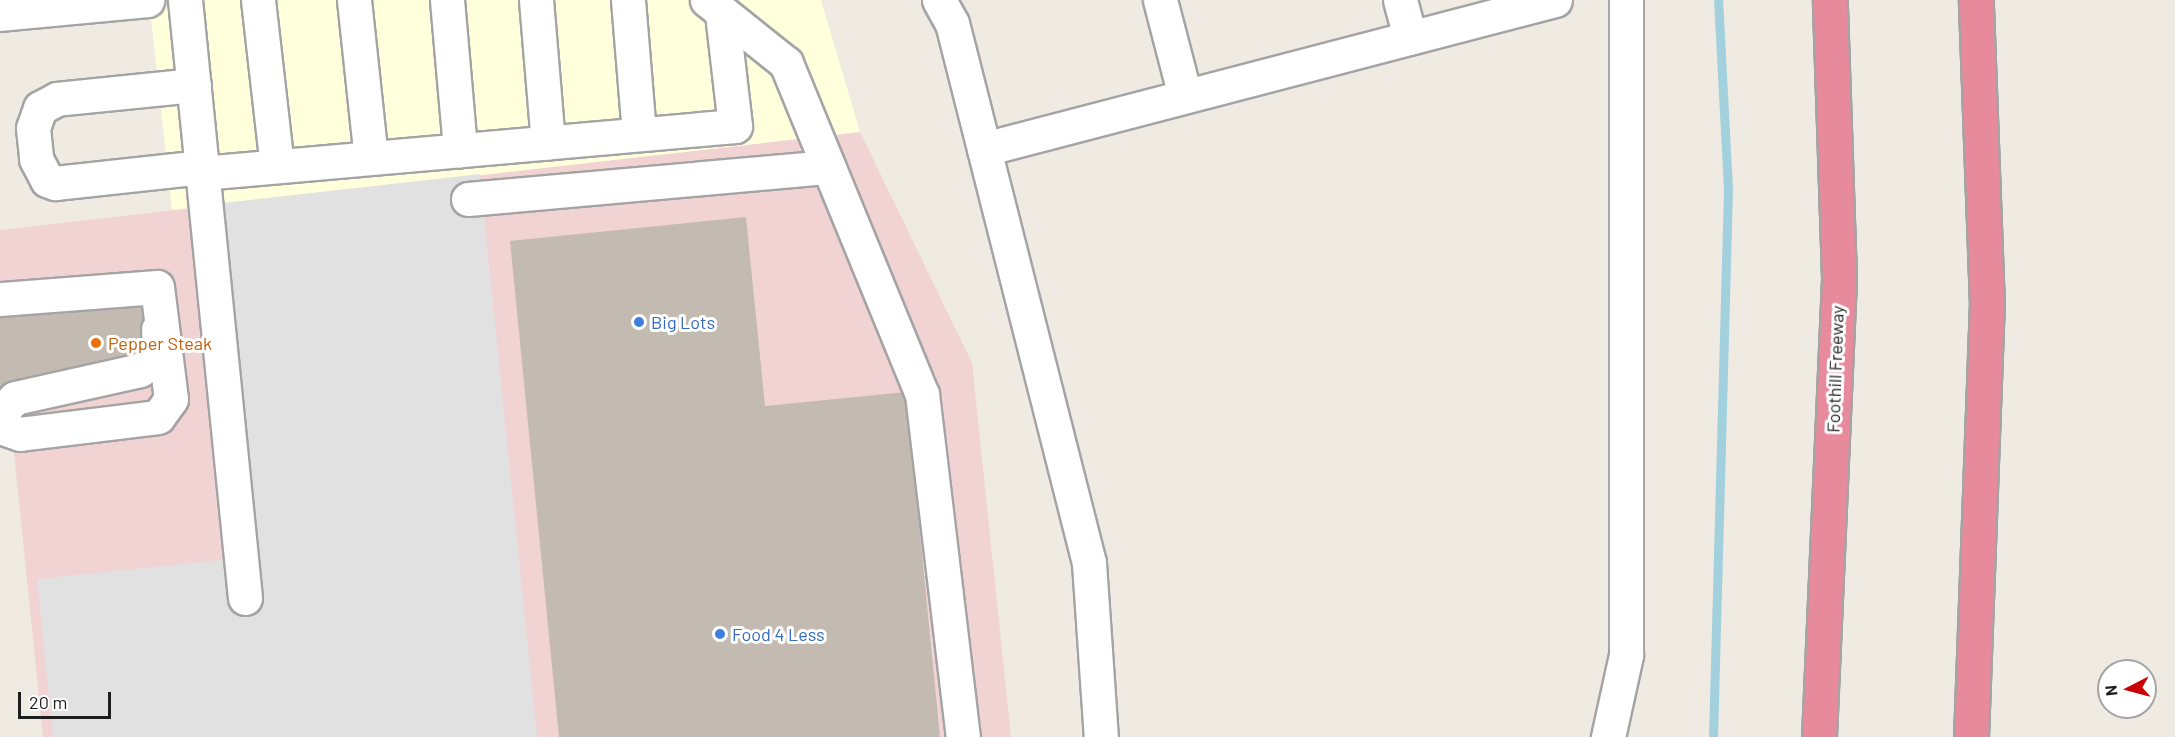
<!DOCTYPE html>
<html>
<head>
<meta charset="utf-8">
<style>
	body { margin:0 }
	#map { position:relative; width:2175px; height:737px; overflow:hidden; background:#efebe3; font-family:Barlow,sans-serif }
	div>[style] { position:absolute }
	.commercial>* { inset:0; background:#f0d3d2 }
	.education>* { inset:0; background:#ffffdc }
	.parking>* { inset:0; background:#e1e1e1 }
	.stream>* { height:9px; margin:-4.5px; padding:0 4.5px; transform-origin:4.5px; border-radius:4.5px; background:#a3d0dd }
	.building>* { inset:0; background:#c3bab2 }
	.roads { filter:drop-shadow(2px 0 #a4a4a4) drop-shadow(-2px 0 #a4a4a4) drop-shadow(0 2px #a4a4a4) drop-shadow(0 -2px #a4a4a4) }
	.minor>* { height:33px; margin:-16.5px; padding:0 16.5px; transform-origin:16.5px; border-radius:16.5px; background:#fff }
	.highway>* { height:33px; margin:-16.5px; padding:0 16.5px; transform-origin:16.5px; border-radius:16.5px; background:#e78a9c }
	.dots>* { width:16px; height:16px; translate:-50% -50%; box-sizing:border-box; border:3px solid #fff; border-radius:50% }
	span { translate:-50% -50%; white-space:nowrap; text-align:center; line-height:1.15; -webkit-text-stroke:6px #fff; paint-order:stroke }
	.shop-label { font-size:18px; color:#366cbe }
	.left { translate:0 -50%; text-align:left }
	.food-label { font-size:18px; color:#c56008 }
	.street-label { font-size:18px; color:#1d1d1d }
	.north { position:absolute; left:2097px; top:659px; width:60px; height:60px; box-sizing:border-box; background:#fff; border:2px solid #a5a5a5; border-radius:50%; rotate:264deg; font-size:16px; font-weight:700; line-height:24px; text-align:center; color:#1d1d1d }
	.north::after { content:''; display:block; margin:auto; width:21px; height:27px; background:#cb0002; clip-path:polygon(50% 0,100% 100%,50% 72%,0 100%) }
	.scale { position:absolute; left:18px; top:692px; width:93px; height:27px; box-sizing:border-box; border:3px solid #1d1d1d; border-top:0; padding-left:8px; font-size:18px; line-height:21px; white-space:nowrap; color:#1d1d1d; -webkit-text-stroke:4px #fff; paint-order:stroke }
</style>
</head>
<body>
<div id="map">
	<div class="commercial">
		<div style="clip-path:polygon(860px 132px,972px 363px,1011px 737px,43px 737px,0 315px,0 230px)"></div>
	</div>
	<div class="education">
		<div style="clip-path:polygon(149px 0,821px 0,860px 132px,172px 210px)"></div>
	</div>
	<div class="parking">
		<div style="clip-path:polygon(480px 174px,537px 737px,53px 737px,37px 579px,230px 559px,196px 206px)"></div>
	</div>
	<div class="stream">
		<div style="left:1713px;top:737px;width:548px;rotate:-88.43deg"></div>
		<div style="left:1728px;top:189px;width:189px;rotate:-93deg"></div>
	</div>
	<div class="building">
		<div style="clip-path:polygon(746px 217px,765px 406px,906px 392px,940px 737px,559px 737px,510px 241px)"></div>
		<div style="clip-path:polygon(147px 302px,155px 377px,0 393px,0 317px)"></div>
	</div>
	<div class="roads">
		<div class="minor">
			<div style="left:185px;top:0;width:601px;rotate:84.27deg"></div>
			<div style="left:258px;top:0;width:167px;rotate:83.5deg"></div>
			<div style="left:354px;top:0;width:159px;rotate:83.9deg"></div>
			<div style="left:447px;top:0;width:151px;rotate:85deg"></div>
			<div style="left:536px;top:0;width:143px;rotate:85.2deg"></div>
			<div style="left:628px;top:0;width:134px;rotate:85.3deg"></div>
			<div style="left:707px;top:0;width:101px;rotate:38.6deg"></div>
			<div style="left:786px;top:63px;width:358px;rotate:67.7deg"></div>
			<div style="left:922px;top:394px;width:345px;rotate:83.2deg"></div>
			<div style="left:939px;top:0;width:26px;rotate:61deg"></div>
			<div style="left:952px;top:23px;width:557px;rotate:75.76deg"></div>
			<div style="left:1089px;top:563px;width:174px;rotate:86.1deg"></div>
			<div style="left:1160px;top:0;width:99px;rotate:75.4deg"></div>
			<div style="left:1400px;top:0;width:39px;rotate:75deg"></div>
			<div style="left:0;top:14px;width:148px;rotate:-5.4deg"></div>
			<div style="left:194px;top:85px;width:138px;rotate:174.2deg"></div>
			<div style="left:57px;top:99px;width:19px;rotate:152deg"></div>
			<div style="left:40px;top:108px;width:21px;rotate:109deg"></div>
			<div style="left:33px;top:128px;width:31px;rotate:84deg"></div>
			<div style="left:36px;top:159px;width:24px;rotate:62deg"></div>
			<div style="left:47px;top:180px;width:9px;rotate:21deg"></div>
			<div style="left:55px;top:183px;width:148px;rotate:-6.2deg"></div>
			<div style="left:984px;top:149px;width:590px;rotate:-14.62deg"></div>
			<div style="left:202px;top:173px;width:535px;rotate:-5.04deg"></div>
			<div style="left:735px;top:126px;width:114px;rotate:-96.6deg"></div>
			<div style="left:468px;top:199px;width:362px;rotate:-5.1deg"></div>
			<div style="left:0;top:299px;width:157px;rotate:-4.4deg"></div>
			<div style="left:157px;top:287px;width:113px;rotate:82.9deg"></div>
			<div style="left:171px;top:399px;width:22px;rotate:126deg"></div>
			<div style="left:158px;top:417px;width:139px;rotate:173deg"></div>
			<div style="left:20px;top:434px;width:21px;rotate:-161deg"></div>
			<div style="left:0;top:413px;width:21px;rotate:-45deg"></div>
			<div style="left:15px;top:398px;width:128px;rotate:-12.6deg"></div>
			<div style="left:140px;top:370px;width:24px;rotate:-38deg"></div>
			<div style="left:159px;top:355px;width:26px;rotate:-92deg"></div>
			<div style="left:1608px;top:737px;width:84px;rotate:-77.6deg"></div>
			<div style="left:1626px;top:655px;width:655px;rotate:-90deg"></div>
		</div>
		<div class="highway">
			<div style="left:1819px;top:737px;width:459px;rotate:-87.5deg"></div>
			<div style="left:1839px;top:278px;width:278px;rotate:-91.9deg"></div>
			<div style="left:1971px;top:737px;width:431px;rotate:-87.9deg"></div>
			<div style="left:1987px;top:306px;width:306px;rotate:-92.1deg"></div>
		</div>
	</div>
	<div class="dots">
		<div style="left:639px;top:322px;background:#3f7fe0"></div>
		<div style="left:96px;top:343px;background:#e8710a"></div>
		<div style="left:720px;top:634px;background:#3f7fe0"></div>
	</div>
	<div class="shop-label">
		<span class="left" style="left:651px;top:322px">Big Lots</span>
		<span class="left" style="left:732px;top:634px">Food 4 Less</span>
	</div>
	<div class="food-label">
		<span class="left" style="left:108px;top:343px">Pepper Steak</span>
	</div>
	<div class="street-label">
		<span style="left:1835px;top:369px;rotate:-88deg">Foothill Freeway</span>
	</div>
	<div class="north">N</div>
	<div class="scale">20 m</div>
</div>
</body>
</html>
